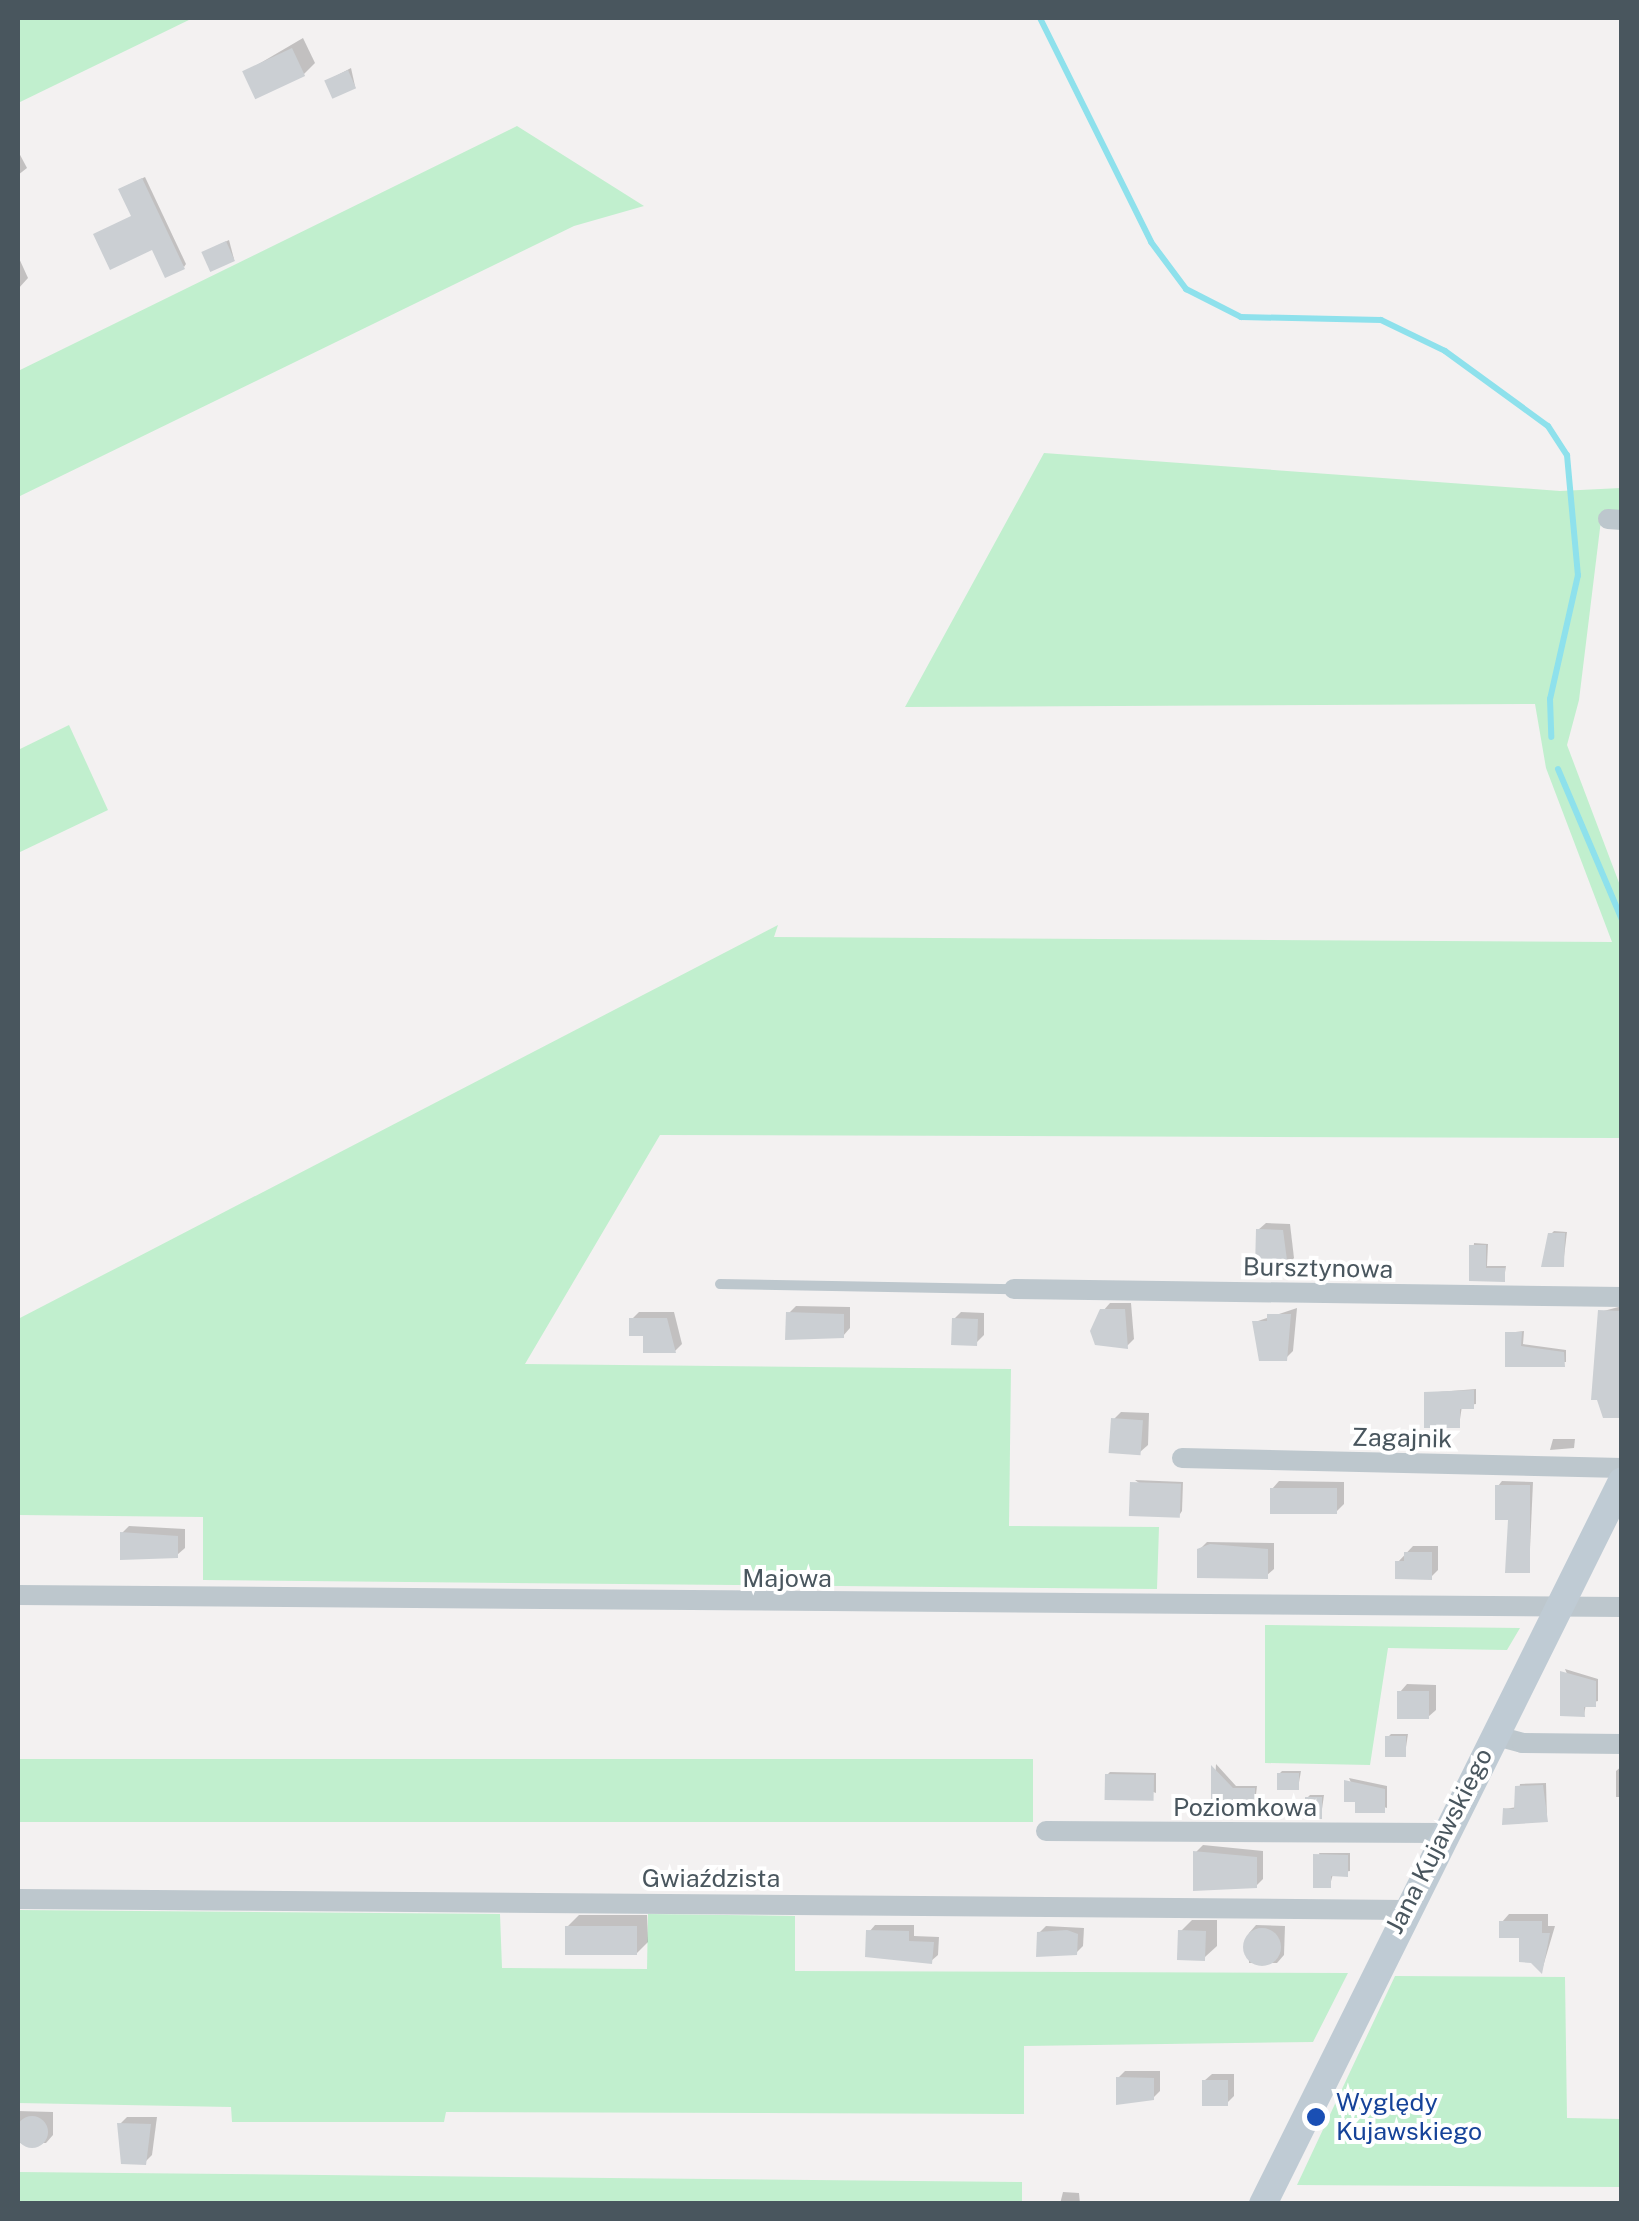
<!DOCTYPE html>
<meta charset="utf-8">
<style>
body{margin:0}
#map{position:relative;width:1639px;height:2221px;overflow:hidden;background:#f3f1f1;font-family:"Public Sans",sans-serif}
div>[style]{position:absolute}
.green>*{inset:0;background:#c1efce;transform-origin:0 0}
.shadow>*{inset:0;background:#0003}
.stream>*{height:6px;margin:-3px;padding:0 3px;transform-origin:3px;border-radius:3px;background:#8ee1ec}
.building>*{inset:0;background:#cbcfd3;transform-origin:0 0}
.round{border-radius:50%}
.service>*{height:10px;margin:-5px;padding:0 5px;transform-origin:5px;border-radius:5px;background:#bdc7cd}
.minor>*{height:20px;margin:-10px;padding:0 10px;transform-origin:10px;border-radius:10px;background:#bdc7cd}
.secondary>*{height:28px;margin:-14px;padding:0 14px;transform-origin:14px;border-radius:14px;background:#bfcbd4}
.dots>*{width:28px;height:28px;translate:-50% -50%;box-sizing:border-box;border:5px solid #fff;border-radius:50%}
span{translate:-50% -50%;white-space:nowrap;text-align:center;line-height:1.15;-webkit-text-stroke:8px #fff;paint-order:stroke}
.street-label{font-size:25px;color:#49565e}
.transit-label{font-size:25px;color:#164399}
.left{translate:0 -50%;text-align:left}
.frame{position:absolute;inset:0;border:20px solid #49565e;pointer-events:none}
</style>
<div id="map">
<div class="green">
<i style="clip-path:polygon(18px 18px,193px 18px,18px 103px)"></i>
<i style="clip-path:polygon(517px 126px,644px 206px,574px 226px,18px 497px,18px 371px)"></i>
<i style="clip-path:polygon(1044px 453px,1560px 491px,1621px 488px,1621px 513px,1602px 512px,1579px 700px,1567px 745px,1621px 888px,1621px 1138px,660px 1135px,525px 1364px,1011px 1369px,1009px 1526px,1159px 1527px,1157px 1589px,203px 1580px,203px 1517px,18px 1515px,18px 1319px,778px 925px,774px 937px,1612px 942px,1546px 768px,1535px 704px,905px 707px)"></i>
<i style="clip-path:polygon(69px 725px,108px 810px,18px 853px,18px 750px)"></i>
<i style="clip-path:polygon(1265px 1625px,1520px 1628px,1507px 1650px,1388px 1648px,1370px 1765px,1265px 1763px)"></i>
<i style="left:18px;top:1759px;width:1015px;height:63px"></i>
<i style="clip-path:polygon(18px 1910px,500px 1914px,502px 1968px,647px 1969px,648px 1914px,795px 1916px,795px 1971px,1348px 1973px,1313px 2042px,1024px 2046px,1024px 2114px,446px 2112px,444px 2122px,232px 2122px,231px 2107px,18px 2103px)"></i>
<i style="clip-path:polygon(1395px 1976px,1565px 1977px,1567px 2118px,1621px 2119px,1621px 2187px,1297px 2185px)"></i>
<i style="clip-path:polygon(18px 2172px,1022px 2182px,1022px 2203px,18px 2204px)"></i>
</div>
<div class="shadow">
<i style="clip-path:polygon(303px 38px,315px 63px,304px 74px,245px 72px)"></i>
<i style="clip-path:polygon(351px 68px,355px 86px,330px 79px)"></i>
<i style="clip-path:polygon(18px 151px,27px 168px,18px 175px)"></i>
<i style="clip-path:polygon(145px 177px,186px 264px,184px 267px,133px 216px,124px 187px)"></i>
<i style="clip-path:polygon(229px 240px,234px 259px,208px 250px)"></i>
<i style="clip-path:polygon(18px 256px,28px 278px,18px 289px)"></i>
<i style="clip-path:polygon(1266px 1223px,1290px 1224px,1294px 1258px,1287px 1266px,1258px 1230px)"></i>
<i style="clip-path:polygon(1554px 1231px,1567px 1232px,1563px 1265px,1551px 1234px)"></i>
<i style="clip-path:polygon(1474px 1243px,1488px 1244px,1487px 1266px,1506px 1266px,1504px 1279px,1471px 1279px)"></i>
<i style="clip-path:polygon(1110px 1303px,1131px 1303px,1134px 1339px,1127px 1346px,1103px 1311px)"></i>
<i style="clip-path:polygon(796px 1306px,850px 1307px,850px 1328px,843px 1336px,789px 1313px)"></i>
<i style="clip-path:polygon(1622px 1306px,1622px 1412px,1618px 1415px,1600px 1312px)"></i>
<i style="clip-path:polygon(1297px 1308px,1293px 1351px,1286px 1358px,1255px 1322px)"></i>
<i style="clip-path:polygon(639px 1312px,674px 1312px,682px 1344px,675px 1351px,645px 1334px,632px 1319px)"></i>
<i style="clip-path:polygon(961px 1312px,984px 1313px,984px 1335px,976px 1343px,954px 1319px)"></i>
<i style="clip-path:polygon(1524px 1331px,1523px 1344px,1566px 1350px,1566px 1362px,1507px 1364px,1507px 1333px)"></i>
<i style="clip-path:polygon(1476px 1389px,1476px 1404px,1462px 1406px,1459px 1426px,1426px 1393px)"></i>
<i style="clip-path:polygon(1121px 1412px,1149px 1413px,1148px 1445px,1140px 1452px,1114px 1419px)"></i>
<i style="clip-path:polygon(1553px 1439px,1575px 1439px,1574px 1448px,1550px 1450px)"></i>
<i style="clip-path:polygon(1135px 1480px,1183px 1482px,1182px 1511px,1180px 1514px)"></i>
<i style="clip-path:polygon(1279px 1481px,1344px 1482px,1344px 1504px,1336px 1512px,1272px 1489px)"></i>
<i style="clip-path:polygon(1502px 1481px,1533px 1482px,1529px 1571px,1498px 1486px)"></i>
<i style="clip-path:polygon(129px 1526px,185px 1529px,185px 1548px,177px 1555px,122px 1533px)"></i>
<i style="clip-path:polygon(1207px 1542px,1274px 1543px,1274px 1569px,1266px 1576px,1199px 1550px)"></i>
<i style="clip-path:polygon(1413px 1546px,1438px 1546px,1438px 1570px,1431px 1577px,1398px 1562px)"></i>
<i style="clip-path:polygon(1565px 1669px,1598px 1679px,1598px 1701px,1586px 1704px,1584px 1715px)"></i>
<i style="clip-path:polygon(1407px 1684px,1436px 1685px,1436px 1710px,1428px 1717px,1400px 1692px)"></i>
<i style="clip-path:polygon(1391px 1734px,1408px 1734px,1405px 1754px,1388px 1737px)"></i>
<i style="clip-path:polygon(1216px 1764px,1236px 1786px,1257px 1786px,1254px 1812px,1214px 1800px)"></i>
<i style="clip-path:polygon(1622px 1766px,1622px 1797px,1616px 1797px,1616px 1771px)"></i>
<i style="clip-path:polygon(1301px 1771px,1298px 1788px,1279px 1774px,1282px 1771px)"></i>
<i style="clip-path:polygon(1110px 1772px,1156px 1773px,1156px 1793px,1107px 1775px)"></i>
<i style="clip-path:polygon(1349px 1778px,1387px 1786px,1387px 1808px,1358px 1799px)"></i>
<i style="clip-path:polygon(1546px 1783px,1547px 1819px,1505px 1809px,1517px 1807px,1520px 1784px)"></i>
<i style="clip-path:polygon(1310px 1795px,1324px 1795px,1321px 1816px,1307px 1798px)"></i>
<i style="clip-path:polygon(1203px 1845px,1263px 1851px,1263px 1879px,1256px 1886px,1196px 1852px)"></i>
<i style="clip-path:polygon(1319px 1853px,1350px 1853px,1350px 1871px,1333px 1874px,1330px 1885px)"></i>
<i style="clip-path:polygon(1509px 1914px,1548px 1914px,1548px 1926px,1555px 1926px,1542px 1970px,1522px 1936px,1502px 1922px)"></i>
<i style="clip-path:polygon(579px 1915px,647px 1915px,648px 1942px,636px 1954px,567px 1927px)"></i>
<i style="clip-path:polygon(1192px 1920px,1217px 1920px,1217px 1946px,1205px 1957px,1181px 1931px)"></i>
<i style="clip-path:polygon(875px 1925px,914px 1925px,914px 1936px,939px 1937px,938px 1955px,931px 1961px,869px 1932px)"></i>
<i style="clip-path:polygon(1256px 1925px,1285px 1926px,1284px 1955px,1277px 1963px,1249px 1963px,1249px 1933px)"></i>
<i style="clip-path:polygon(1046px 1926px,1084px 1928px,1083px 1946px,1076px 1953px,1039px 1933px)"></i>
<i style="clip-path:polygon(1125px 2071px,1160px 2071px,1160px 2091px,1153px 2098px,1118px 2078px)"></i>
<i style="clip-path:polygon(1212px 2074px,1234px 2074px,1234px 2096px,1226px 2104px,1204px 2081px)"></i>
<i style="clip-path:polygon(18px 2111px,53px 2112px,53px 2135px,46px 2143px,18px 2143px)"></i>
<i style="clip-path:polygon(127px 2117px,157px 2117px,152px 2155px,145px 2162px,120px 2124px)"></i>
<i style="clip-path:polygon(1063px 2192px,1079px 2193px,1080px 2204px,1060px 2204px)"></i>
</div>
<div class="stream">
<i style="left:1040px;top:18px;width:250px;rotate:63.6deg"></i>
<i style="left:1151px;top:242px;width:59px;rotate:53.3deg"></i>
<i style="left:1186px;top:289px;width:62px;rotate:27deg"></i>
<i style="left:1241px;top:317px;width:140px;rotate:1.2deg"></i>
<i style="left:1381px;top:320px;width:71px;rotate:25.8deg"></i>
<i style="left:1445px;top:351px;width:127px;rotate:36.1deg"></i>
<i style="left:1548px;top:426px;width:35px;rotate:57deg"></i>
<i style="left:1567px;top:455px;width:121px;rotate:84.8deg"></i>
<i style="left:1578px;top:575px;width:127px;rotate:102.7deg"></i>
<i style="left:1550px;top:699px;width:38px;rotate:88deg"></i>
<i style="left:1558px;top:769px;width:164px;rotate:67deg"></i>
</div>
<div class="building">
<i style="left:292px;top:48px;width:31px;height:55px;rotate:65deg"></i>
<i style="left:348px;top:70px;width:20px;height:26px;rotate:66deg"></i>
<i style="clip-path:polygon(142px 178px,185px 269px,165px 278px,152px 250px,110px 270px,93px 234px,131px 216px,118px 189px)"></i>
<i style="left:226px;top:241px;width:22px;height:27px;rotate:66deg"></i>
<i style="clip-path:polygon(1256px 1229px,1283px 1230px,1288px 1268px,1255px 1268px)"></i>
<i style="clip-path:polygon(1548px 1233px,1565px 1233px,1564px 1267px,1541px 1267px)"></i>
<i style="clip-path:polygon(1469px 1245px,1486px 1245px,1486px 1268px,1505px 1268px,1505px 1282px,1469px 1281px)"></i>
<i style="clip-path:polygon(1100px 1309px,1125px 1309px,1128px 1349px,1095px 1345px,1090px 1331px)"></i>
<i style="clip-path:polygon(1598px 1310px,1622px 1311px,1619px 1418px,1603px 1418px,1597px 1400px,1591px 1400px)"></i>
<i style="clip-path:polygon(786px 1312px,844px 1314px,844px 1338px,785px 1340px)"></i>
<i style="clip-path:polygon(1267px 1314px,1291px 1314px,1287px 1361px,1259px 1361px,1252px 1321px,1267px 1321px)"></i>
<i style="clip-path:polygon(629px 1318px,667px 1318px,676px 1353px,643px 1353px,643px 1336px,629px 1336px)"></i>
<i style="left:952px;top:1318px;width:26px;height:27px;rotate:2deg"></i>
<i style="clip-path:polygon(1505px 1332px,1522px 1332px,1521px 1346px,1564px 1352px,1565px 1367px,1505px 1367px)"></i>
<i style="clip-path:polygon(1474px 1390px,1474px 1409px,1460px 1409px,1460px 1428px,1424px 1428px,1424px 1392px)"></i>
<i style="left:1111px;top:1418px;width:32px;height:35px;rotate:4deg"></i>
<i style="left:1130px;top:1482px;width:51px;height:34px;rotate:2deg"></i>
<i style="clip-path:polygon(1495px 1485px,1530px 1485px,1530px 1573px,1505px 1573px,1508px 1520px,1495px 1520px)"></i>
<i style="left:1270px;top:1488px;width:67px;height:26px"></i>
<i style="clip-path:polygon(120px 1532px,178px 1536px,178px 1558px,120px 1560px)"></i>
<i style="clip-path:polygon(1210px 1544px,1268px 1549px,1268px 1579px,1197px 1578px,1197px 1549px)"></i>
<i style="clip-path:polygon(1404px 1552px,1432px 1552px,1432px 1580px,1395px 1579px,1395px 1561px,1404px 1561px)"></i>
<i style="clip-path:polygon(1560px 1671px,1596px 1681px,1596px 1707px,1584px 1707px,1585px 1717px,1560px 1716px)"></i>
<i style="left:1397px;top:1691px;width:32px;height:28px"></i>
<i style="left:1385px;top:1736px;width:21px;height:21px"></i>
<i style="clip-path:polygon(1211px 1765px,1233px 1788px,1255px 1788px,1255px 1815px,1222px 1814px,1222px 1803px,1211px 1803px)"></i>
<i style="left:1277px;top:1773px;width:22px;height:17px"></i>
<i style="left:1105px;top:1774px;width:49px;height:26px;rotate:1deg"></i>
<i style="clip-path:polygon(1344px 1780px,1385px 1789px,1385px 1813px,1355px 1813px,1355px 1802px,1344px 1802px)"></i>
<i style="clip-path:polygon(1543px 1785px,1548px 1822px,1502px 1825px,1503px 1808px,1514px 1809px,1515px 1786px)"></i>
<i style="left:1305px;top:1797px;width:17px;height:22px"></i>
<i style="clip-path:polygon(1193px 1851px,1257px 1857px,1257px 1888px,1193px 1891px)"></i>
<i style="clip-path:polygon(1313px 1854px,1348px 1855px,1348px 1877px,1331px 1876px,1331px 1888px,1313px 1888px)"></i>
<i style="clip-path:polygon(1499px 1921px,1542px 1921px,1542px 1933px,1550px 1933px,1542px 1974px,1531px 1963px,1519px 1962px,1519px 1938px,1499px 1938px)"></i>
<i style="left:565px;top:1926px;width:72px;height:29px"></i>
<i class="round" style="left:1243px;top:1928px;width:38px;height:38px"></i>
<i style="clip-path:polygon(866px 1930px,909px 1931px,909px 1941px,934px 1942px,932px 1964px,865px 1957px)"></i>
<i style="clip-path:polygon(1067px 1930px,1078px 1934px,1077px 1955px,1036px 1957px,1037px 1932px)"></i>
<i style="left:1178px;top:1930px;width:28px;height:30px;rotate:2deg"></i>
<i style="clip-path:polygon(1116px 2077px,1154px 2078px,1154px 2100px,1116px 2105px)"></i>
<i style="left:1202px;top:2080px;width:26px;height:26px"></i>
<i class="round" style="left:16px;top:2116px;width:32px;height:32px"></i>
<i style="clip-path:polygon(117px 2123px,151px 2124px,146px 2165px,121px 2164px)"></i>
</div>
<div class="service">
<i style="left:720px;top:1284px;width:294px;rotate:1deg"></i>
</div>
<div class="minor">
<i style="left:1608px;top:519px;width:14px;rotate:4deg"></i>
<i style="left:1014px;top:1289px;width:608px;rotate:0.75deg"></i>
<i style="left:1182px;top:1458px;width:440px;rotate:1.3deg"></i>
<i style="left:18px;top:1595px;width:1604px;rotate:0.43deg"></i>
<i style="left:1493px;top:1735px;width:30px;rotate:15deg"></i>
<i style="left:1522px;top:1743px;width:100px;rotate:0.6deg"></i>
<i style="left:1046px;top:1831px;width:397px;rotate:0.3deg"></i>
<i style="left:18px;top:1899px;width:1387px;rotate:0.45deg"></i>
</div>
<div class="secondary">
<i style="left:1263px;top:2204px;width:807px;rotate:-63.59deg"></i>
</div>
<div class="dots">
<i style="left:1316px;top:2117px;background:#1a4fb4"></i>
</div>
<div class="street-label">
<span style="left:1318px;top:1268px;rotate:1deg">Bursztynowa</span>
<span style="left:1402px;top:1438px;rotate:1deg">Zagajnik</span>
<span style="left:787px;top:1578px">Majowa</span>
<span style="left:1245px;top:1807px">Poziomkowa</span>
<span style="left:1439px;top:1841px;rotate:-63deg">Jana Kujawskiego</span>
<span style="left:711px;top:1878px">Gwiaździsta</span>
</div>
<div class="transit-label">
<span class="left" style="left:1336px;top:2117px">Wyględy<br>Kujawskiego</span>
</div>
<div class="frame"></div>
</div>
